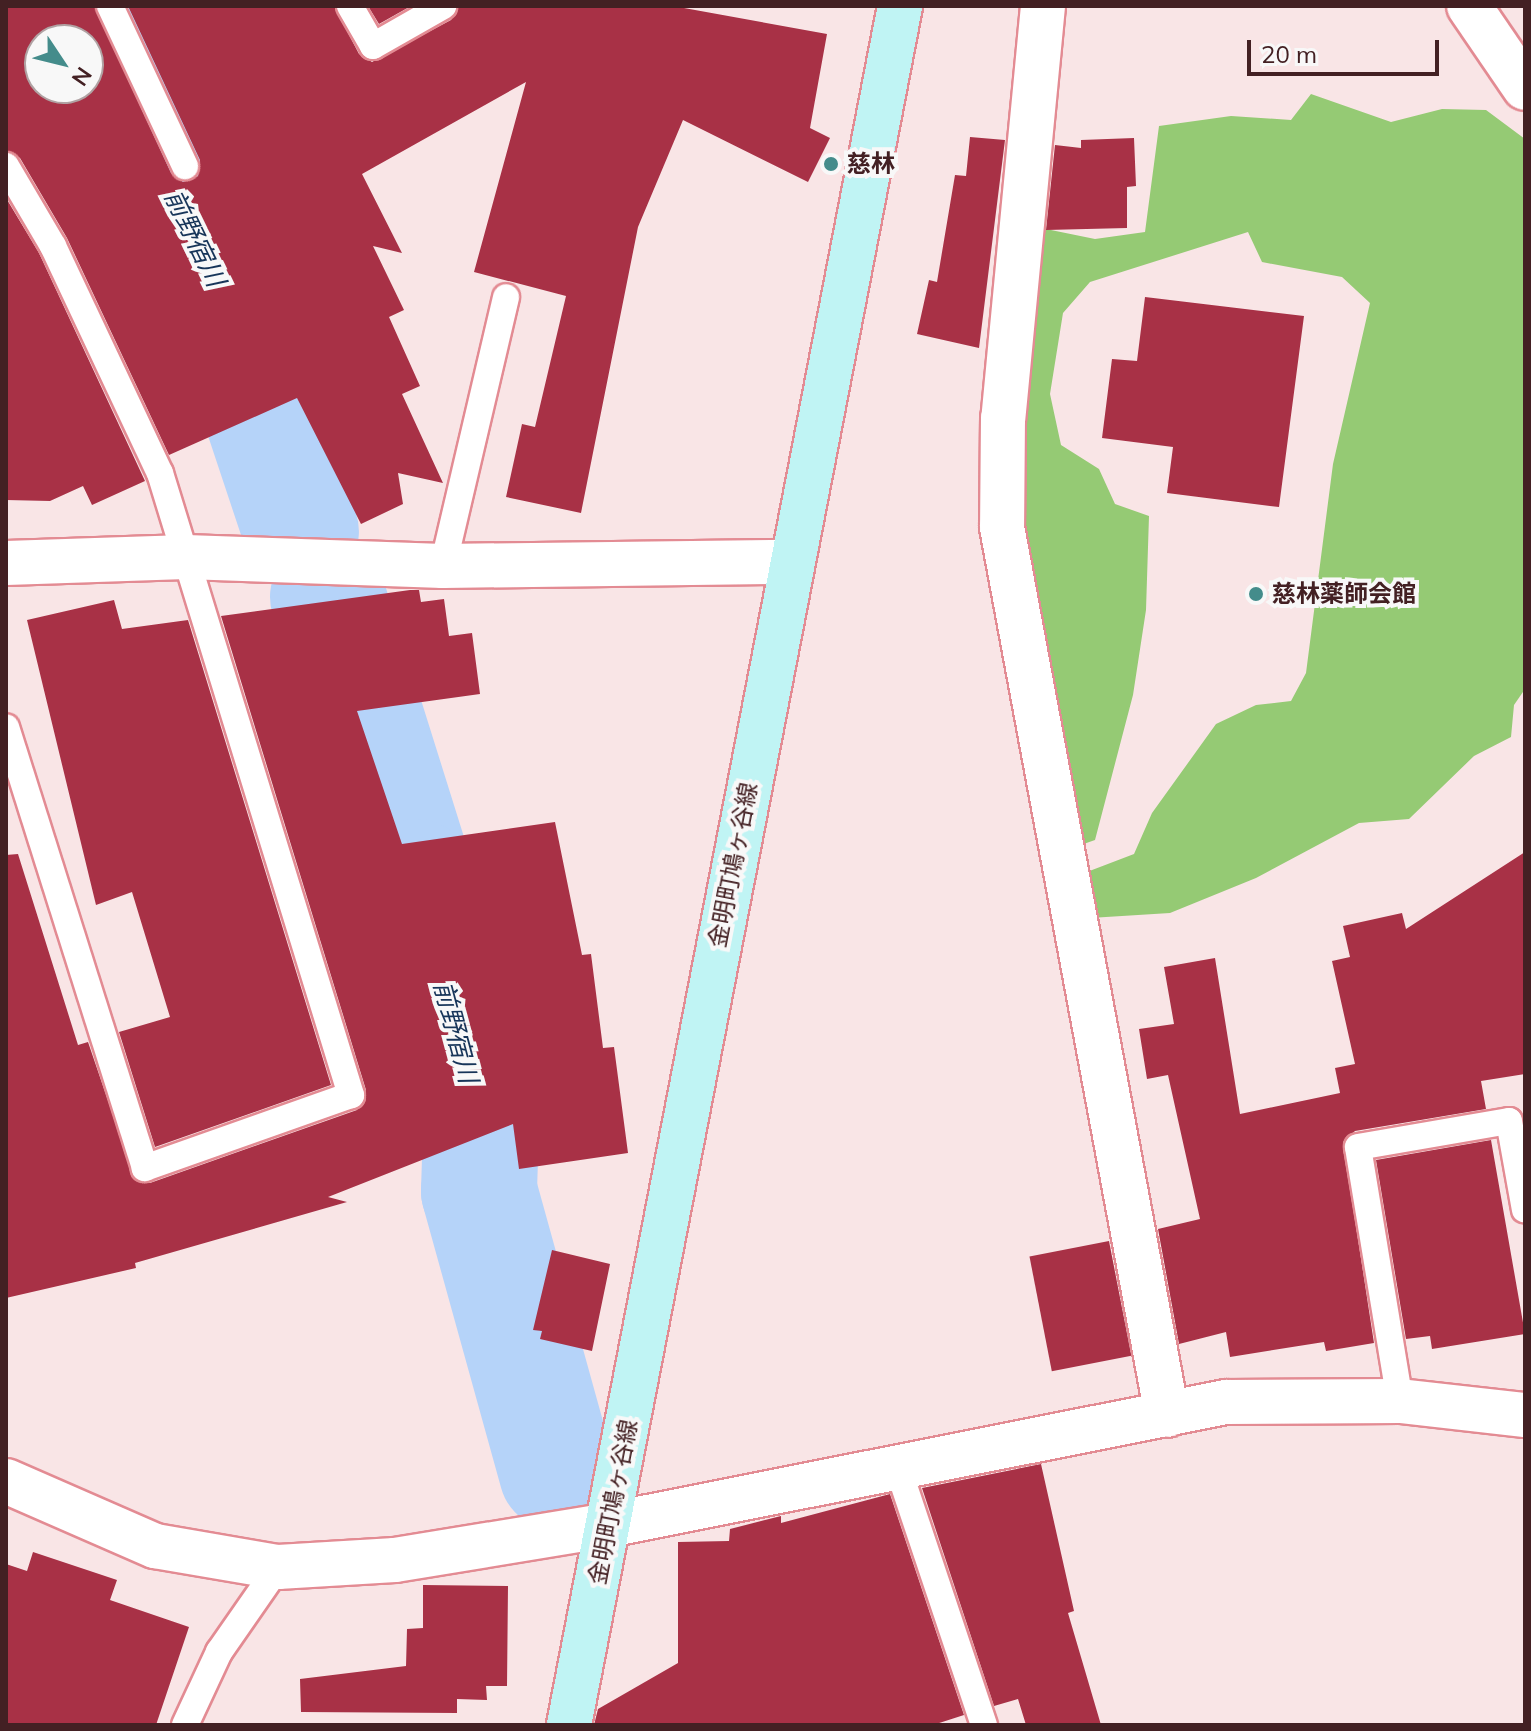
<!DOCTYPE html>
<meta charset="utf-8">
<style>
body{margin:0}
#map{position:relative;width:1531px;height:1731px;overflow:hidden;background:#f9e5e6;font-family:Mulish,"Noto Sans JP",sans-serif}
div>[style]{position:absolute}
.green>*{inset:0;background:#95ca74}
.river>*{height:116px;margin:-58px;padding:0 58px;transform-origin:58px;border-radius:58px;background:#b5d3f9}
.building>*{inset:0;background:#a83146;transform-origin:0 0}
.roads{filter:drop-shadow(2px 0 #e38b93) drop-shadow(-2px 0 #e38b93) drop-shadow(0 2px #e38b93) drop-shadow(0 -2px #e38b93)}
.service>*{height:26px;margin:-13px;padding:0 13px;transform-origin:13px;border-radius:13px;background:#fff}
.minor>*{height:44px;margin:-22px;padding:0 22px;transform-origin:22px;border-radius:22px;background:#fff}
.secondary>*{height:44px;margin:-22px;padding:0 22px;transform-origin:22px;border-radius:22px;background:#c0f4f4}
.dots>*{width:22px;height:22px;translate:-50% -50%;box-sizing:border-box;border:4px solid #f8f8f8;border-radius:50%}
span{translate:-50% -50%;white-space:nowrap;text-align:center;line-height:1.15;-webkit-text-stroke:8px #f8f8f8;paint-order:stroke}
.poi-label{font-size:24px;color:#432023;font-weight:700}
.left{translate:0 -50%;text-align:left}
.street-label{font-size:24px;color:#432023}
.water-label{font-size:26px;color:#173559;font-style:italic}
.frame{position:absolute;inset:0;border:8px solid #432023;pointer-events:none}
.north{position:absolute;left:24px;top:24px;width:80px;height:80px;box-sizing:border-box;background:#f8f8f8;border:2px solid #b0a2a3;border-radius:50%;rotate:125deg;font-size:22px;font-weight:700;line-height:32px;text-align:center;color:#432023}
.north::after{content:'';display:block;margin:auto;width:28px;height:36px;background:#448c8b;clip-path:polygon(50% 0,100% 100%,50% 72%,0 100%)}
.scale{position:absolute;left:1247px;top:40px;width:192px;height:36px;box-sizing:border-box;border:4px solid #432023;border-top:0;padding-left:10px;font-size:24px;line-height:28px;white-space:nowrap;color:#432023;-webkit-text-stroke:6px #f8f8f8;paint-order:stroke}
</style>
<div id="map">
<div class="green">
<i style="clip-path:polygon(1311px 94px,1391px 122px,1442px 109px,1486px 110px,1525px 139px,1525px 689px,1514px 705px,1511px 737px,1474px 756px,1409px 819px,1359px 823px,1256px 878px,1170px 913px,1090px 918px,1079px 875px,1134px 854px,1152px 813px,1216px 724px,1256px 705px,1291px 701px,1306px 673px,1333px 464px,1370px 303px,1342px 277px,1262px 262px,1248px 232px,1090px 282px,1063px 313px,1050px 394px,1061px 445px,1099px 469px,1115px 504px,1149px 516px,1146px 610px,1133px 695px,1095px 840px,1075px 847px,1017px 506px,1038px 250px,1046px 229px,1095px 239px,1145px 232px,1159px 126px,1231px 116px,1291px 120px)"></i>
</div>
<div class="river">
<i style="left:71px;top:6px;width:288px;rotate:61.1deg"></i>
<i style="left:210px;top:258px;width:288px;rotate:71.6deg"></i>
<i style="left:328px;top:597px;width:294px;rotate:72.6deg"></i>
<i style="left:416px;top:877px;width:258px;rotate:75.4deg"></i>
<i style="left:481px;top:1127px;width:64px;rotate:91.8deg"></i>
<i style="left:479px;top:1191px;width:292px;rotate:74.5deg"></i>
</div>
<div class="building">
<i style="clip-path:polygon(evenodd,6px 6px,94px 6px,171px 173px,183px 182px,198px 176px,200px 160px,128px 6px,334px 6px,359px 54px,372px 62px,451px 20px,459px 6px,673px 6px,827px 34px,810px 128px,830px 138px,808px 182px,683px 120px,638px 227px,581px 513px,506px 497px,522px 424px,535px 427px,566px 296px,474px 272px,526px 82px,362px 174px,402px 253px,373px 246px,404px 310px,389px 317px,420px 386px,402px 394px,443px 483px,398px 473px,403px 504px,361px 524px,297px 398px,169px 455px,67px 238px,20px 158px,6px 150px,6px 6px,40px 40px,88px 40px,88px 88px,40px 88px,40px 40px)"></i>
<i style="clip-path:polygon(368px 6px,411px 6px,379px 24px)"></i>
<i style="clip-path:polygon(970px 137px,1005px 140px,979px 348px,917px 334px,929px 280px,937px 282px,955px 175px,966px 176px)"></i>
<i style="clip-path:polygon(1134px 138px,1136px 186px,1127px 187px,1127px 228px,1046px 230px,1055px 145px,1081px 148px,1081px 140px)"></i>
<i style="clip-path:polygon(6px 198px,39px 253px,145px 481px,92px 505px,83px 486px,50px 501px,6px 500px)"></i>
<i style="clip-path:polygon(1145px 297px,1304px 316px,1279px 507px,1167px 493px,1173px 447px,1102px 438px,1112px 359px,1137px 361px)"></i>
<i style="clip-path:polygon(410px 590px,419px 590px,421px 602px,444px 599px,449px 636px,472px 633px,480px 694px,357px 711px,402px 844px,555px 822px,582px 955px,591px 954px,603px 1048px,614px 1047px,628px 1153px,519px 1169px,513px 1124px,328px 1197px,347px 1202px,135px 1263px,136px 1268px,6px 1298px,6px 855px,18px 854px,78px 1045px,88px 1042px,135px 1180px,150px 1183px,357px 1110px,366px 1090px,221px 616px)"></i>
<i style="clip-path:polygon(114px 600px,122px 629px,188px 620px,331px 1085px,155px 1147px,119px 1032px,170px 1017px,132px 892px,96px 905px,27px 620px)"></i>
<i style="clip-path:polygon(1525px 852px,1525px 1074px,1481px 1081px,1486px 1109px,1355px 1131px,1343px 1142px,1374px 1343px,1326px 1351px,1324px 1342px,1230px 1357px,1226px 1332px,1179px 1344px,1158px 1229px,1200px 1219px,1168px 1075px,1147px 1079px,1139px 1029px,1174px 1024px,1164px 967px,1215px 958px,1240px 1114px,1340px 1093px,1335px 1068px,1355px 1064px,1332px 961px,1350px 957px,1343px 926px,1402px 913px,1406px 929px)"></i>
<i style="clip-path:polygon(1491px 1140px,1525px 1334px,1432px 1349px,1430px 1336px,1406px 1339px,1376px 1160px)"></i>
<i style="left:1109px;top:1241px;width:117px;height:81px;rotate:79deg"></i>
<i style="clip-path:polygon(552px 1250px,610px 1264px,592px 1351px,540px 1339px,542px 1331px,533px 1330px)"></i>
<i style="clip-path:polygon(1041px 1464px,1074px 1611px,1068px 1613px,1101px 1725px,1026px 1725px,1018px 1699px,994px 1706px,922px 1488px)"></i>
<i style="clip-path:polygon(890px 1494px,964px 1715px,933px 1725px,594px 1725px,598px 1709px,678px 1663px,678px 1542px,729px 1541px,730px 1529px,781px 1516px,781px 1523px)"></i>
<i style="clip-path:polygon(33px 1552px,117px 1580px,110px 1600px,189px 1627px,156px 1725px,6px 1725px,6px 1564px,27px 1571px)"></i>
<i style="clip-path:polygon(423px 1585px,508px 1586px,507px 1686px,486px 1686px,487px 1700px,457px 1699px,457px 1713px,301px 1712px,300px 1679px,406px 1666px,407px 1629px,423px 1628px)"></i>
</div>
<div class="roads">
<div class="service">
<i style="left:110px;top:6px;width:177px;rotate:64.9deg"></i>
<i style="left:350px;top:6px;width:46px;rotate:60.1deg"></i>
<i style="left:373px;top:46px;width:81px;rotate:-29.7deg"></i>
<i style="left:6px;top:166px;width:93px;rotate:59.6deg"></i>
<i style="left:53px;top:246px;width:251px;rotate:64.8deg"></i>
<i style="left:160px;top:473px;width:651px;rotate:72.93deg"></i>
<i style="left:351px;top:1095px;width:219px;rotate:160.5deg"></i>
<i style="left:145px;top:1168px;width:462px;rotate:-107.5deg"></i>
<i style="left:443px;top:566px;width:276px;rotate:-76.8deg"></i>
<i style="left:1400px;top:1401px;width:257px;rotate:-99.4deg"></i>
<i style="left:1358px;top:1147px;width:153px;rotate:-9.8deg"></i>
<i style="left:1509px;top:1121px;width:90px;rotate:79.8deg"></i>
<i style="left:898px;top:1468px;width:271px;rotate:71.5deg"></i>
<i style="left:185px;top:1725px;width:81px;rotate:-65deg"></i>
<i style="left:219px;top:1652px;width:103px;rotate:-55.2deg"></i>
</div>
<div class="minor">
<i style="left:1043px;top:6px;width:414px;rotate:95.5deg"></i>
<i style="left:1003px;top:418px;width:109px;rotate:90.5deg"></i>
<i style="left:1002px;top:527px;width:903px;rotate:79.47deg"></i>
<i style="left:1469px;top:6px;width:99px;rotate:55.7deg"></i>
<i style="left:6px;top:563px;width:180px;rotate:-1.9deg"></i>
<i style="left:186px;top:557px;width:257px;rotate:2deg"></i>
<i style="left:443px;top:566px;width:348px;rotate:-0.7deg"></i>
<i style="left:6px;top:1481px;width:163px;rotate:23.6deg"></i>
<i style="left:155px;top:1546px;width:125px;rotate:9.7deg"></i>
<i style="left:278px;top:1567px;width:117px;rotate:-3.4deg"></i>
<i style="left:395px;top:1560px;width:216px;rotate:-9.3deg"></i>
<i style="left:608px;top:1525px;width:630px;rotate:-11.26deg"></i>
<i style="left:1226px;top:1402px;width:174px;rotate:-0.3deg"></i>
<i style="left:1400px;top:1401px;width:126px;rotate:6.4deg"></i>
</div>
<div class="secondary">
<i style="left:569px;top:1725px;width:1751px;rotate:-79.1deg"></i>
</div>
</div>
<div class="dots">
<i style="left:831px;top:164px;background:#448c8b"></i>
<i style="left:1256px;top:594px;background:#448c8b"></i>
</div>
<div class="poi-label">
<span class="left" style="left:847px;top:164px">慈林</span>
<span class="left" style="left:1272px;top:594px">慈林薬師会館</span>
</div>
<div class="street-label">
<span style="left:733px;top:865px;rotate:-79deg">金明町鳩ヶ谷線</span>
<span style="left:613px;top:1502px;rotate:-79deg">金明町鳩ヶ谷線</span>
</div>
<div class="water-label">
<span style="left:195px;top:238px;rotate:64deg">前野宿川</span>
<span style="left:456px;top:1032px;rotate:75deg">前野宿川</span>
</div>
<div class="frame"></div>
<div class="north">N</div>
<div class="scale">20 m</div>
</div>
